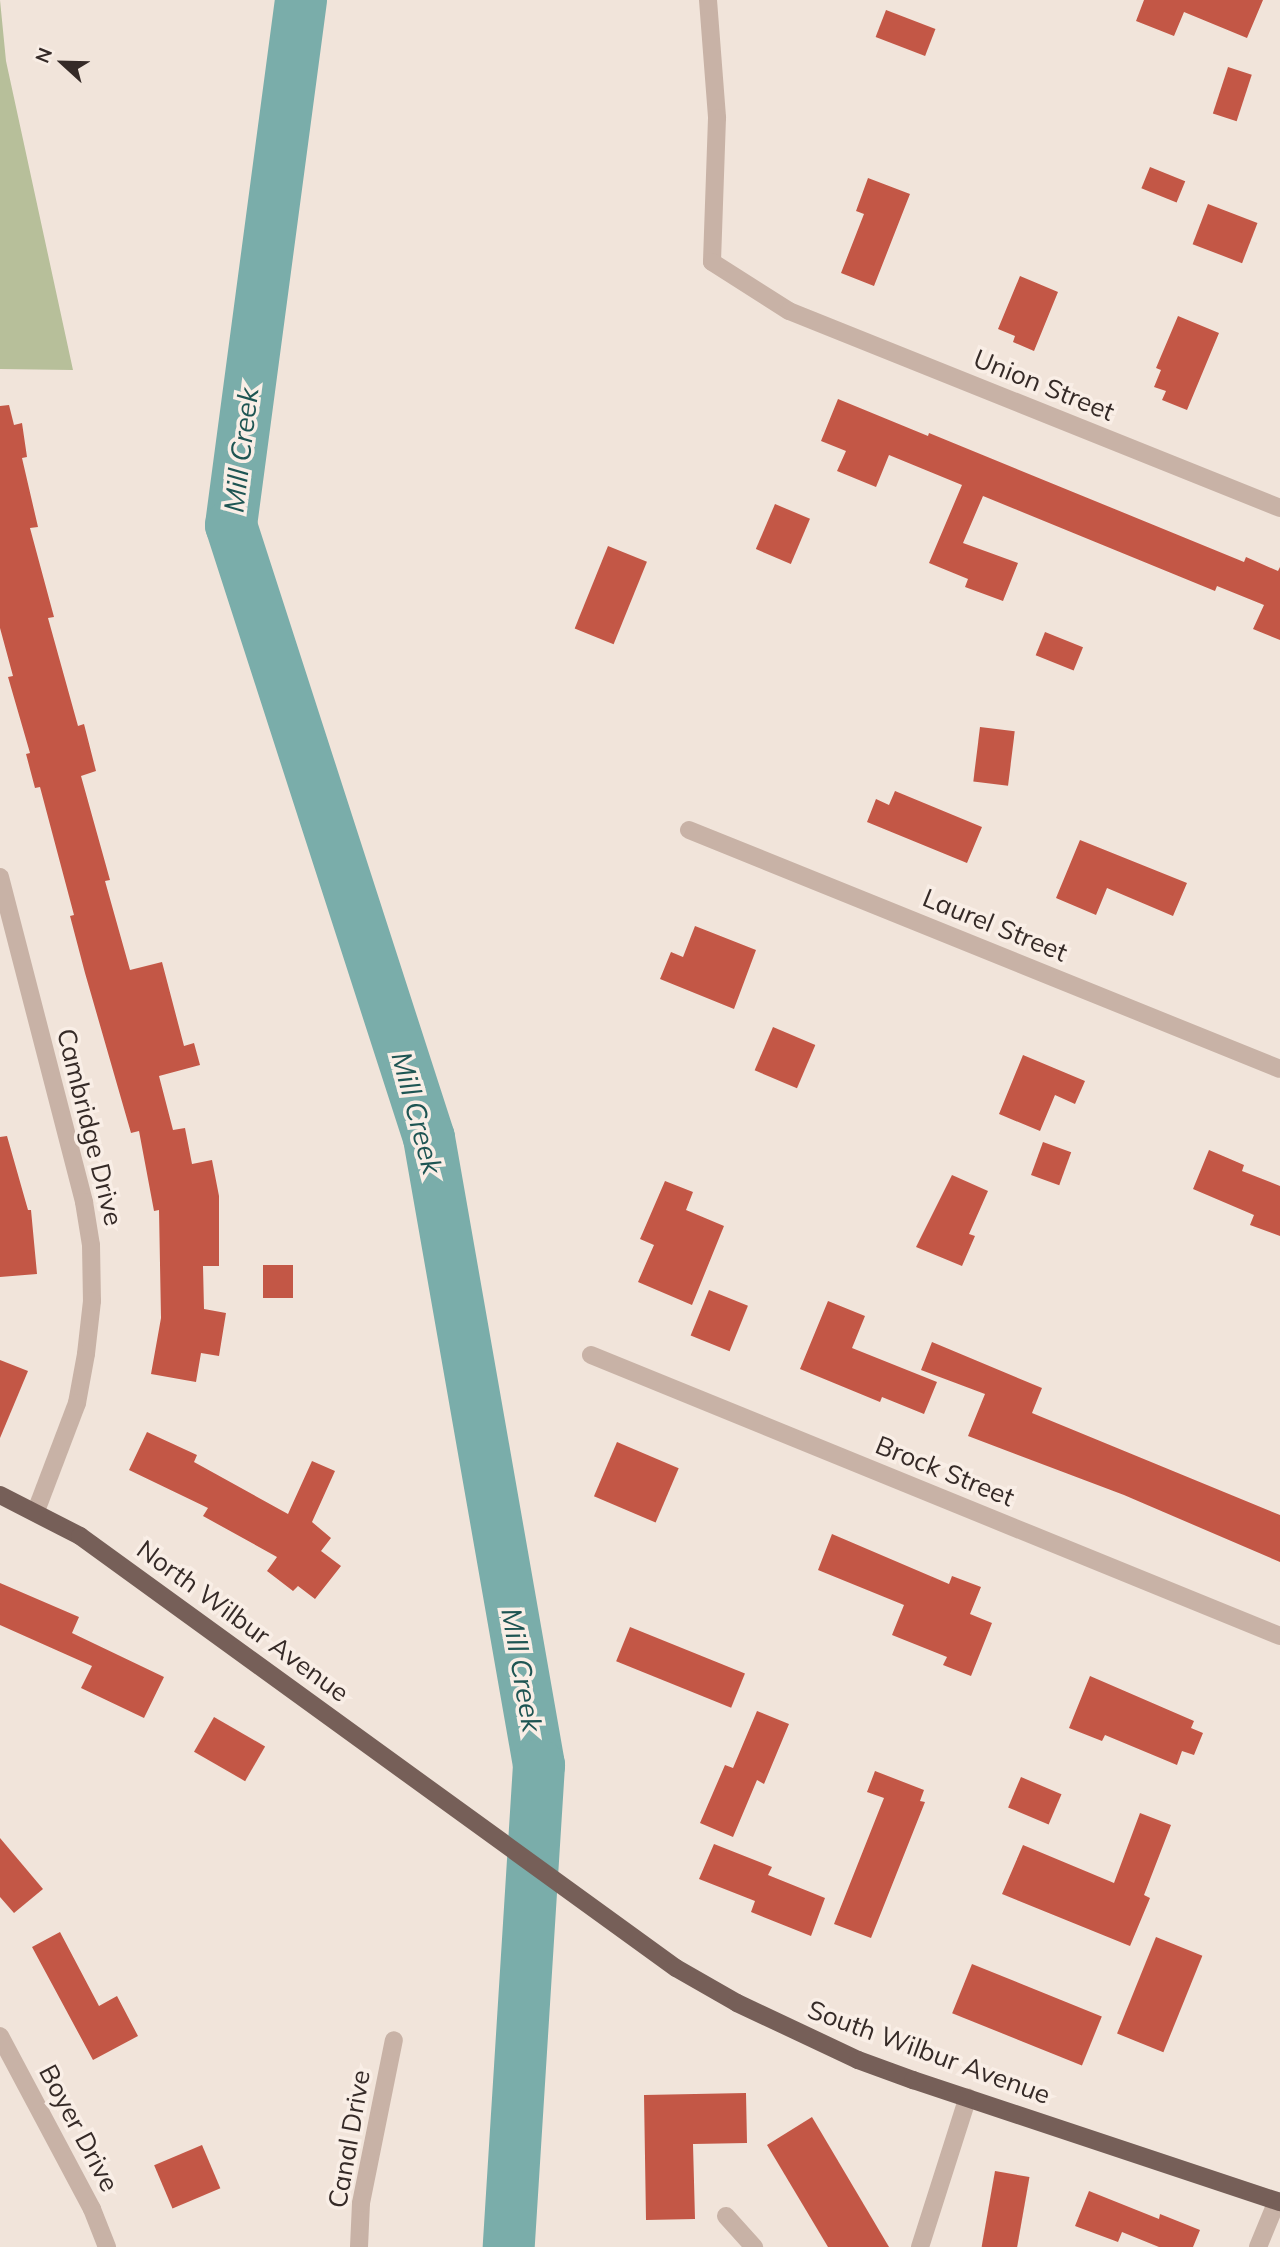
<!DOCTYPE html>
<style>
body{margin:0}
#map{position:relative;width:1280px;height:2247px;overflow:hidden;background:#f1e4da;font-family:Mulish,sans-serif}
div>[style]{position:absolute}
.green>*{inset:0;background:#b7bf9a}
.river>*{height:52px;margin:-26px;padding:0 26px;transform-origin:26px;border-radius:26px;background:#7aadaa}
.building>*{inset:0;background:#c35746;transform-origin:0 0}
.minor>*{height:18px;margin:-9px;padding:0 9px;transform-origin:9px;border-radius:9px;background:#c8b2a6}
.major>*{height:18px;margin:-9px;padding:0 9px;transform-origin:9px;border-radius:9px;background:#765f58}
span{translate:-50% -50%;white-space:nowrap;text-align:center;line-height:1.15;-webkit-text-stroke:7px #f9eee6;paint-order:stroke}
.street-label{font-size:26px;color:#352a27}
.water-label{font-size:28px;color:#1e5553;font-style:italic}
.north{position:absolute;left:28px;top:28px;width:70px;height:70px;-webkit-text-stroke:5px #f9eee6;paint-order:stroke;rotate:292deg;font-size:19px;font-weight:700;line-height:28px;text-align:center;color:#352a27}
.north::after{content:'';display:block;margin:auto;width:24px;height:32px;background:#352a27;clip-path:polygon(50% 0,100% 100%,50% 72%,0 100%)}
</style>
<div id="map">
<div class="green">
<i style="clip-path:polygon(0 0,6px 61px,73px 370px,0 369px)"></i>
</div>
<div class="river">
<i style="left:301px;top:0;width:530px;rotate:97.59deg"></i>
<i style="left:231px;top:525px;width:644px;rotate:72.1deg"></i>
<i style="left:429px;top:1138px;width:637px;rotate:80.05deg"></i>
<i style="left:539px;top:1765px;width:483px;rotate:93.6deg"></i>
</div>
<div class="building">
<i style="clip-path:polygon(1144px 0,1263px 0,1247px 38px,1184px 12px,1174px 36px,1136px 21px)"></i>
<i style="left:886px;top:10px;width:53px;height:29px;rotate:21deg"></i>
<i style="left:1228px;top:67px;width:25px;height:49px;rotate:18deg"></i>
<i style="left:1150px;top:167px;width:38px;height:23px;rotate:22deg"></i>
<i style="clip-path:polygon(868px 178px,910px 194px,874px 286px,841px 273px,864px 214px,856px 211px)"></i>
<i style="left:1208px;top:204px;width:53px;height:43px;rotate:21deg"></i>
<i style="clip-path:polygon(1020px 276px,1058px 292px,1034px 351px,1013px 342px,1015px 336px,998px 329px)"></i>
<i style="clip-path:polygon(1178px 316px,1219px 333px,1187px 410px,1162px 400px,1166px 391px,1154px 387px,1161px 370px,1156px 368px)"></i>
<i style="clip-path:polygon(838px 399px,928px 436px,929px 433px,1244px 562px,1246px 557px,1278px 571px,1280px 567px,1280px 640px,1253px 629px,1264px 605px,1217px 586px,1215px 591px,983px 496px,963px 543px,1018px 563px,1003px 601px,965px 587px,968px 579px,929px 563px,962px 485px,889px 455px,876px 487px,837px 471px,846px 451px,821px 441px)"></i>
<i style="clip-path:polygon(9px 405px,14px 425px,22px 423px,27px 457px,22px 458px,38px 527px,30px 528px,54px 617px,48px 618px,78px 726px,84px 724px,96px 771px,81px 776px,110px 880px,105px 881px,130px 970px,162px 962px,184px 1046px,194px 1043px,200px 1065px,159px 1076px,173px 1130px,185px 1128px,192px 1164px,212px 1160px,219px 1196px,219px 1266px,203px 1266px,204px 1309px,226px 1313px,219px 1356px,201px 1353px,196px 1382px,151px 1374px,161px 1318px,159px 1210px,154px 1211px,139px 1131px,131px 1133px,85px 973px,70px 916px,74px 915px,40px 787px,35px 788px,26px 754px,30px 753px,8px 677px,13px 676px,0 628px,0 406px)"></i>
<i style="left:775px;top:504px;width:38px;height:49px;rotate:23deg"></i>
<i style="left:608px;top:546px;width:42px;height:89px;rotate:22deg"></i>
<i style="left:1045px;top:632px;width:41px;height:25px;rotate:22deg"></i>
<i style="left:980px;top:727px;width:35px;height:55px;rotate:7deg"></i>
<i style="clip-path:polygon(895px 791px,982px 827px,967px 863px,867px 822px,876px 799px,889px 805px)"></i>
<i style="clip-path:polygon(1080px 840px,1187px 883px,1173px 916px,1107px 888px,1096px 915px,1056px 898px)"></i>
<i style="clip-path:polygon(695px 926px,756px 950px,734px 1009px,660px 979px,671px 952px,683px 957px)"></i>
<i style="left:773px;top:1027px;width:46px;height:47px;rotate:23deg"></i>
<i style="clip-path:polygon(1023px 1055px,1085px 1081px,1075px 1104px,1055px 1095px,1040px 1131px,999px 1114px)"></i>
<i style="clip-path:polygon(7px 1136px,28px 1210px,31px 1210px,37px 1274px,0 1277px,0 1137px)"></i>
<i style="left:1043px;top:1142px;width:30px;height:35px;rotate:20deg"></i>
<i style="clip-path:polygon(1209px 1150px,1244px 1165px,1242px 1171px,1280px 1186px,1280px 1236px,1250px 1225px,1254px 1215px,1193px 1189px)"></i>
<i style="clip-path:polygon(952px 1175px,988px 1191px,969px 1234px,975px 1236px,962px 1266px,916px 1247px)"></i>
<i style="clip-path:polygon(665px 1181px,693px 1192px,686px 1210px,724px 1226px,692px 1305px,638px 1282px,654px 1245px,640px 1239px)"></i>
<i style="left:263px;top:1265px;width:30px;height:33px"></i>
<i style="left:709px;top:1290px;width:42px;height:49px;rotate:22deg"></i>
<i style="clip-path:polygon(828px 1301px,865px 1316px,852px 1348px,937px 1382px,924px 1414px,882px 1397px,880px 1402px,800px 1369px)"></i>
<i style="clip-path:polygon(932px 1342px,1042px 1388px,1032px 1413px,1280px 1515px,1280px 1562px,1124px 1495px,968px 1436px,985px 1394px,921px 1370px)"></i>
<i style="clip-path:polygon(0 1360px,28px 1371px,0 1438px)"></i>
<i style="clip-path:polygon(147px 1432px,197px 1455px,194px 1462px,288px 1514px,312px 1461px,335px 1471px,312px 1522px,331px 1538px,321px 1551px,341px 1566px,315px 1599px,298px 1586px,293px 1591px,267px 1571px,277px 1557px,203px 1516px,208px 1508px,129px 1470px)"></i>
<i style="left:617px;top:1442px;width:67px;height:59px;rotate:23deg"></i>
<i style="clip-path:polygon(832px 1534px,949px 1584px,952px 1576px,981px 1587px,970px 1614px,992px 1623px,971px 1676px,943px 1665px,947px 1657px,892px 1635px,904px 1605px,818px 1570px)"></i>
<i style="clip-path:polygon(0 1583px,79px 1617px,72px 1633px,164px 1677px,144px 1718px,81px 1688px,92px 1666px,0 1625px)"></i>
<i style="left:630px;top:1627px;width:124px;height:37px;rotate:22deg"></i>
<i style="clip-path:polygon(1090px 1676px,1194px 1721px,1191px 1728px,1203px 1733px,1194px 1755px,1182px 1751px,1177px 1765px,1105px 1735px,1102px 1741px,1069px 1728px)"></i>
<i style="clip-path:polygon(757px 1711px,789px 1724px,764px 1784px,757px 1780px,733px 1837px,700px 1823px,725px 1765px,733px 1768px)"></i>
<i style="left:214px;top:1717px;width:59px;height:40px;rotate:30deg"></i>
<i style="clip-path:polygon(875px 1771px,924px 1790px,920px 1801px,925px 1802px,871px 1938px,834px 1924px,884px 1798px,867px 1792px)"></i>
<i style="left:1021px;top:1777px;width:44px;height:33px;rotate:23deg"></i>
<i style="clip-path:polygon(1140px 1813px,1171px 1825px,1144px 1895px,1150px 1898px,1130px 1946px,1002px 1894px,1023px 1845px,1114px 1883px)"></i>
<i style="clip-path:polygon(0 1838px,43px 1889px,14px 1913px,0 1897px)"></i>
<i style="clip-path:polygon(714px 1844px,772px 1867px,768px 1875px,825px 1898px,811px 1936px,751px 1912px,755px 1901px,699px 1879px)"></i>
<i style="clip-path:polygon(60px 1932px,99px 2006px,117px 1996px,138px 2036px,93px 2060px,32px 1947px)"></i>
<i style="left:1156px;top:1937px;width:50px;height:104px;rotate:22deg"></i>
<i style="left:972px;top:1964px;width:140px;height:53px;rotate:22deg"></i>
<i style="clip-path:polygon(746px 2093px,747px 2143px,693px 2144px,695px 2219px,646px 2220px,644px 2095px)"></i>
<i style="clip-path:polygon(812px 2117px,889px 2247px,828px 2247px,767px 2145px)"></i>
<i style="left:202px;top:2145px;width:47px;height:52px;rotate:67deg"></i>
<i style="left:995px;top:2171px;width:35px;height:77px;rotate:10deg"></i>
<i style="clip-path:polygon(1089px 2191px,1159px 2219px,1160px 2214px,1200px 2230px,1193px 2247px,1159px 2247px,1122px 2232px,1118px 2242px,1075px 2226px)"></i>
</div>
<div class="minor">
<i style="left:708px;top:0;width:118px;rotate:85.6deg"></i>
<i style="left:717px;top:118px;width:144px;rotate:92deg"></i>
<i style="left:712px;top:262px;width:91px;rotate:32.5deg"></i>
<i style="left:789px;top:311px;width:529px;rotate:21.86deg"></i>
<i style="left:689px;top:830px;width:637px;rotate:22.02deg"></i>
<i style="left:0;top:877px;width:336px;rotate:75.5deg"></i>
<i style="left:84px;top:1202px;width:44px;rotate:80.8deg"></i>
<i style="left:91px;top:1245px;width:56px;rotate:89deg"></i>
<i style="left:92px;top:1301px;width:53px;rotate:96.5deg"></i>
<i style="left:86px;top:1354px;width:50px;rotate:100.4deg"></i>
<i style="left:77px;top:1403px;width:116px;rotate:110.8deg"></i>
<i style="left:591px;top:1355px;width:744px;rotate:22.19deg"></i>
<i style="left:0;top:2036px;width:196px;rotate:62deg"></i>
<i style="left:92px;top:2209px;width:41px;rotate:68.5deg"></i>
<i style="left:726px;top:2216px;width:42px;rotate:47.9deg"></i>
<i style="left:359px;top:2247px;width:44px;rotate:-87.4deg"></i>
<i style="left:361px;top:2203px;width:166px;rotate:-78.6deg"></i>
<i style="left:920px;top:2247px;width:157px;rotate:-72.3deg"></i>
<i style="left:1258px;top:2247px;width:50px;rotate:-67.6deg"></i>
</div>
<div class="major">
<i style="left:0;top:1495px;width:90px;rotate:27.1deg"></i>
<i style="left:80px;top:1536px;width:736px;rotate:35.94deg"></i>
<i style="left:676px;top:1968px;width:70px;rotate:29.8deg"></i>
<i style="left:737px;top:2003px;width:134px;rotate:25.2deg"></i>
<i style="left:858px;top:2060px;width:59px;rotate:20deg"></i>
<i style="left:913px;top:2080px;width:387px;rotate:18.4deg"></i>
</div>
<div class="street-label">
<span style="left:1044px;top:385px;rotate:22deg">Union Street</span>
<span style="left:995px;top:925px;rotate:22deg">Laurel Street</span>
<span style="left:90px;top:1127px;rotate:76deg">Cambridge Drive</span>
<span style="left:945px;top:1471px;rotate:22deg">Brock Street</span>
<span style="left:243px;top:1621px;rotate:36deg">North Wilbur Avenue</span>
<span style="left:929px;top:2052px;rotate:20deg">South Wilbur Avenue</span>
<span style="left:79px;top:2128px;rotate:62deg">Boyer Drive</span>
<span style="left:349px;top:2139px;rotate:-80deg">Canal Drive</span>
</div>
<div class="water-label">
<span style="left:241px;top:450px;rotate:-83deg">Mill Creek</span>
<span style="left:417px;top:1113px;rotate:75deg">Mill Creek</span>
<span style="left:522px;top:1670px;rotate:80deg">Mill Creek</span>
</div>
<div class="north">N</div>
</div>
